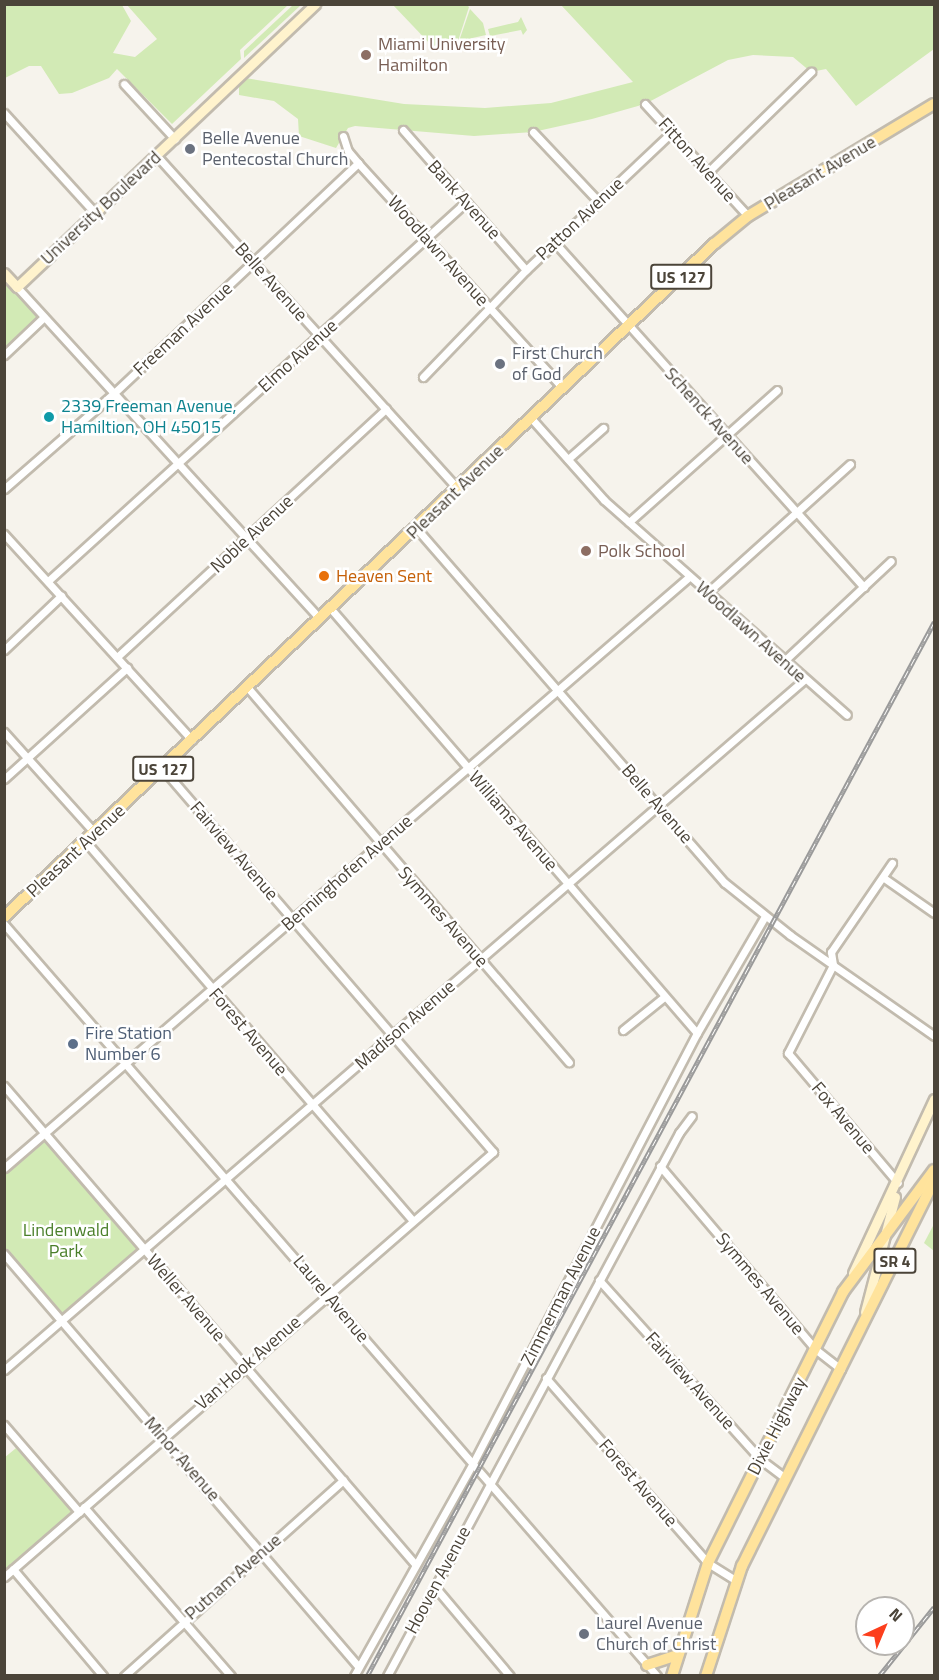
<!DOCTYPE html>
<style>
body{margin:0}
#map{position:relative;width:939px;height:1680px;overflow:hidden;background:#f6f3ec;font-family:"Titillium Web",sans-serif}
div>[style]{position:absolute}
.green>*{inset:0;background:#d2eab5}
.roads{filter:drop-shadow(2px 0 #c2bbae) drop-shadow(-2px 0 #c2bbae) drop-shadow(0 2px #c2bbae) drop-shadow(0 -2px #c2bbae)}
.street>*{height:7px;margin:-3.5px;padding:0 3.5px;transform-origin:3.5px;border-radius:3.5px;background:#fff}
.secondary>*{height:9px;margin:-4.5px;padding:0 4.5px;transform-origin:4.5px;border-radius:4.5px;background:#fff3cd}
.primary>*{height:10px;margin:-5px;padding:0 5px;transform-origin:5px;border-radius:5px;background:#ffe39c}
.rail>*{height:4.5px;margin-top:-2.25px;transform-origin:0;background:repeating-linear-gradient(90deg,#fff 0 7px,#9a9a9a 0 14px);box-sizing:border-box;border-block:2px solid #9a9a9a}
.dots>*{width:16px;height:16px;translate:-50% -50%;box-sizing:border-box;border:3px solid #fff;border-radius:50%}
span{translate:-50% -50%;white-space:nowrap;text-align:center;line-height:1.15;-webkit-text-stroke:5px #fff;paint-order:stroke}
.shield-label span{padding:2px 4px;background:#fff;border:2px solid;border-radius:4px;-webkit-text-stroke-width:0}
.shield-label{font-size:16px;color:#4b4439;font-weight:700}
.education-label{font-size:18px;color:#785e54}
.left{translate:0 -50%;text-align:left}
.worship-label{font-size:18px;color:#5b616d}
.street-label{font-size:18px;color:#4b4439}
.culture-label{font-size:18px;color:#0d838f}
.food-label{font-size:18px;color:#c56008}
.service-label{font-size:18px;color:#4e5e75}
.park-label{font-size:18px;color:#4a7f2a}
.frame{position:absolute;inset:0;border:6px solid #4b4439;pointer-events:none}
.north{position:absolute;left:855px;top:1596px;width:60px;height:60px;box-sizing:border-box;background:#fff;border:2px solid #b7b4b0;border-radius:50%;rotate:44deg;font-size:16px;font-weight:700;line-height:24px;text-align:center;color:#4b4439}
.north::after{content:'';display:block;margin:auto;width:21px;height:27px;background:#fc3f1d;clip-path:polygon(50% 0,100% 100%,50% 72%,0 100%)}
</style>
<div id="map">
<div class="green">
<i style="clip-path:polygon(5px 4px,122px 5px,131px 21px,113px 53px,135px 57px,157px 39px,127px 5px,288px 5px,240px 50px,241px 59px,172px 124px,117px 69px,109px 78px,72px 93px,59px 94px,41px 66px,29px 66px,5px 78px)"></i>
<i style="clip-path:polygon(466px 4px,469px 7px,458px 41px,432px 46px,393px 5px)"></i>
<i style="clip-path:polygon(293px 5px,301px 5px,244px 58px,244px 51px)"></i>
<i style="clip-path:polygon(561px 5px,934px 5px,934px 49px,856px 106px,826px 69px,811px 72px,793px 57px,753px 55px,728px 60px,645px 104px,592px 119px,533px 132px,474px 136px,355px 126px,348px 128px,336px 148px,299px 136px,298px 119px,274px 101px,239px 95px,239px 77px,404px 104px,485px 108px,551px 103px,633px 82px)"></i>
<i style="clip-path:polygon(470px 9px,483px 23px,486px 35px,459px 41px)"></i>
<i style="clip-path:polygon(521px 17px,527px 30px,523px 35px,521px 30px,490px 36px,488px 29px,518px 22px)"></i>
<i style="clip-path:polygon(4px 273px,44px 317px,4px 355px)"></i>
<i style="clip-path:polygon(46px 1132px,145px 1251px,62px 1321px,5px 1254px,4px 1168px)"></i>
<i style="clip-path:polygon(934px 1224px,934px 1251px,924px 1243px)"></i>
<i style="clip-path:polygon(21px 1444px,79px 1512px,4px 1577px,4px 1458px)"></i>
</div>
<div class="roads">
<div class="street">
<i style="left:124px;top:84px;width:75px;rotate:47.2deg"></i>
<i style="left:645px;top:104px;width:152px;rotate:47.4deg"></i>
<i style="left:4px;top:113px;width:137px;rotate:47.7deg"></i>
<i style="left:403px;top:130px;width:186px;rotate:48.7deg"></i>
<i style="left:533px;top:132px;width:96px;rotate:46.7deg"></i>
<i style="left:343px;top:136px;width:16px;rotate:72deg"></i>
<i style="left:348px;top:151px;width:16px;rotate:50deg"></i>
<i style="left:358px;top:163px;width:304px;rotate:47.7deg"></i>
<i style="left:157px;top:156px;width:447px;rotate:47.9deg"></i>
<i style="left:708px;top:172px;width:144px;rotate:-44.2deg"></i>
<i style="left:556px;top:244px;width:461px;rotate:48.1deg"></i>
<i style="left:17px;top:287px;width:448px;rotate:47.6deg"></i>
<i style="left:4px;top:355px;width:55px;rotate:-43.5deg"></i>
<i style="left:423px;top:377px;width:149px;rotate:-46.1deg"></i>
<i style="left:526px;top:270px;width:201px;rotate:-43.4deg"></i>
<i style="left:531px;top:418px;width:110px;rotate:48.3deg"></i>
<i style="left:604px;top:500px;width:324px;rotate:41.5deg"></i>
<i style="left:568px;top:459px;width:47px;rotate:-41.5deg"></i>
<i style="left:4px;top:489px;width:145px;rotate:-41.1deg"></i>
<i style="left:113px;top:394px;width:337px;rotate:-43.3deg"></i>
<i style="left:629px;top:522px;width:198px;rotate:-41.7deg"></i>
<i style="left:417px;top:529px;width:469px;rotate:49deg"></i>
<i style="left:725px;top:883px;width:83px;rotate:38.7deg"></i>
<i style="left:790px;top:935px;width:176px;rotate:35deg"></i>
<i style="left:4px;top:534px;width:279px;rotate:47.6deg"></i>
<i style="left:48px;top:581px;width:564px;rotate:-42.2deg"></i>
<i style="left:708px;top:592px;width:191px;rotate:-42deg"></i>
<i style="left:331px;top:609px;width:560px;rotate:49.2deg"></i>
<i style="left:4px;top:650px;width:79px;rotate:-43.5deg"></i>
<i style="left:117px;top:657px;width:366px;rotate:-42.7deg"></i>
<i style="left:784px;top:661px;width:146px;rotate:-43.1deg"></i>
<i style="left:248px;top:688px;width:493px;rotate:49.4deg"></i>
<i style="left:4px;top:732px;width:136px;rotate:48deg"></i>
<i style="left:4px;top:779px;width:166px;rotate:-42.1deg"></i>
<i style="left:86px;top:842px;width:499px;rotate:49.2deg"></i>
<i style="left:892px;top:863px;width:108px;rotate:124.4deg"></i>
<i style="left:831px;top:952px;width:13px;rotate:81deg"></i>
<i style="left:833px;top:965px;width:99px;rotate:117.1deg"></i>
<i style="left:788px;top:1053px;width:170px;rotate:49.8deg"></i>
<i style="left:884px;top:878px;width:61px;rotate:35deg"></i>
<i style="left:4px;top:924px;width:996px;rotate:49.03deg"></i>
<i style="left:623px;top:1030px;width:53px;rotate:-38.8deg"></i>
<i style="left:4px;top:1086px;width:630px;rotate:49.31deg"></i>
<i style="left:660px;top:1166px;width:240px;rotate:49.7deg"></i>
<i style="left:815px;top:1349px;width:33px;rotate:38deg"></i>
<i style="left:4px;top:1168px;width:905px;rotate:-40.79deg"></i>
<i style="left:4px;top:1254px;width:543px;rotate:49.33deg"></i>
<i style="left:599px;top:1280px;width:241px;rotate:48deg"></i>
<i style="left:760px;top:1459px;width:31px;rotate:37deg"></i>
<i style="left:4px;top:1370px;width:1058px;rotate:-40.78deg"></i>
<i style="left:546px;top:1378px;width:246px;rotate:48.8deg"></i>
<i style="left:708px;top:1563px;width:34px;rotate:32deg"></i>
<i style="left:4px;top:1425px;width:115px;rotate:49.2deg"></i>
<i style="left:84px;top:1507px;width:224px;rotate:49deg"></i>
<i style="left:13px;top:1569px;width:140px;rotate:49.9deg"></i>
<i style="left:4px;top:1577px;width:648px;rotate:-40.99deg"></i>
<i style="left:493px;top:1152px;width:506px;rotate:-130.75deg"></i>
<i style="left:435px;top:1587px;width:116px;rotate:49.9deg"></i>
<i style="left:124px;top:1676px;width:294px;rotate:-41.8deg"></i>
<i style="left:354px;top:1676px;width:242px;rotate:-60.8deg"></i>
<i style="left:472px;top:1465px;width:487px;rotate:-62.5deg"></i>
<i style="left:697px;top:1033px;width:135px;rotate:-59.8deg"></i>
<i style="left:387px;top:1676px;width:617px;rotate:-61.73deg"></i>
<i style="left:679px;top:1133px;width:21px;rotate:-53deg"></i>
</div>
<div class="secondary">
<i style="left:4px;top:273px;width:19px;rotate:47deg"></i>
<i style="left:17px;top:287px;width:411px;rotate:-43.5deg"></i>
<i style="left:853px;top:1273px;width:192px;rotate:-65deg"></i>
<i style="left:865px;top:1312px;width:119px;rotate:-75.4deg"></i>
</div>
<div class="primary">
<i style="left:4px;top:917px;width:978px;rotate:-43.47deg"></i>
<i style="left:714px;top:244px;width:44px;rotate:-39.5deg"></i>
<i style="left:748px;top:216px;width:217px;rotate:-31.1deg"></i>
<i style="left:647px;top:1665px;width:33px;rotate:-18deg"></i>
<i style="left:672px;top:1676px;width:119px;rotate:-72.3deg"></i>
<i style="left:708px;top:1563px;width:303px;rotate:-63.5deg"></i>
<i style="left:843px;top:1292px;width:152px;rotate:-53.3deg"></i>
<i style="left:706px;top:1676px;width:116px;rotate:-71.9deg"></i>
<i style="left:742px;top:1566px;width:430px;rotate:-63.5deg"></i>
</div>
</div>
<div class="rail">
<i style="left:367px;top:1676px;width:1197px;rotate:-61.72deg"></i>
<i style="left:879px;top:1676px;width:88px;rotate:-51.4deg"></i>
</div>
<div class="dots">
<i style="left:366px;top:55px;background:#8d6e63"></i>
<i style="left:190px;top:149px;background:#6b7280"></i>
<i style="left:500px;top:364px;background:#6b7280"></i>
<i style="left:49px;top:417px;background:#0f9aa8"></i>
<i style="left:586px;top:551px;background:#8d6e63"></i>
<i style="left:324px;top:576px;background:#e8710a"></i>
<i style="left:73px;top:1044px;background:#5c6f8a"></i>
<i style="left:584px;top:1634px;background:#6b7280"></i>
</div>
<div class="shield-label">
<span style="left:681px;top:277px">US 127</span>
<span style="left:163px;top:769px">US 127</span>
<span style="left:895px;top:1261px">SR 4</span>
</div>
<div class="education-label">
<span class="left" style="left:378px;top:55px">Miami University<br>Hamilton</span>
<span class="left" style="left:598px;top:551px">Polk School</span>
</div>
<div class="worship-label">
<span class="left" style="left:202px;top:149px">Belle Avenue<br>Pentecostal Church</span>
<span class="left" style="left:512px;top:364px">First Church<br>of God</span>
<span class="left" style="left:596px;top:1634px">Laurel Avenue<br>Church of Christ</span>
</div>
<div class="street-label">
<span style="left:697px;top:160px;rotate:48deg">Fitton Avenue</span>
<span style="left:820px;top:173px;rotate:-31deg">Pleasant Avenue</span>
<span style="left:464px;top:200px;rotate:48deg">Bank Avenue</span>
<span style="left:101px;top:208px;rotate:-43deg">University Boulevard</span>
<span style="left:580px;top:219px;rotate:-43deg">Patton Avenue</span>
<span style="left:438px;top:251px;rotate:48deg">Woodlawn Avenue</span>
<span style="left:271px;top:282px;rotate:48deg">Belle Avenue</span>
<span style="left:183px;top:329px;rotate:-43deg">Freeman Avenue</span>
<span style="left:298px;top:356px;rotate:-42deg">Elmo Avenue</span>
<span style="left:709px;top:416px;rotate:48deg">Schenck Avenue</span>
<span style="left:455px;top:492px;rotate:-44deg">Pleasant Avenue</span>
<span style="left:252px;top:534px;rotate:-43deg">Noble Avenue</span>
<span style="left:751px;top:632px;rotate:42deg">Woodlawn Avenue</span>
<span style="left:657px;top:804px;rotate:49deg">Belle Avenue</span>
<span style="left:513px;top:821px;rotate:49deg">Williams Avenue</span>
<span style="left:76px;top:851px;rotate:-43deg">Pleasant Avenue</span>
<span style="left:234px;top:851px;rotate:49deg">Fairview Avenue</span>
<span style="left:347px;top:873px;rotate:-41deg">Benninghofen Avenue</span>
<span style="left:443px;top:917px;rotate:49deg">Symmes Avenue</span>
<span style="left:405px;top:1025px;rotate:-41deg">Madison Avenue</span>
<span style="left:248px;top:1032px;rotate:49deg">Forest Avenue</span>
<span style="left:843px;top:1118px;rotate:50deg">Fox Avenue</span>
<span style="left:760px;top:1284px;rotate:50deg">Symmes Avenue</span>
<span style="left:561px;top:1296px;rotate:-63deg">Zimmerman Avenue</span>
<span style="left:186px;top:1298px;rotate:49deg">Weller Avenue</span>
<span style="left:331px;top:1299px;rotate:50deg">Laurel Avenue</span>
<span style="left:248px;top:1363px;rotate:-41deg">Van Hook Avenue</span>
<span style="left:690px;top:1381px;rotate:48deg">Fairview Avenue</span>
<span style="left:777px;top:1426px;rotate:-63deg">Dixie Highway</span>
<span style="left:182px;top:1459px;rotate:49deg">Minor Avenue</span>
<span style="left:638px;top:1483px;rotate:49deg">Forest Avenue</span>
<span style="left:233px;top:1577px;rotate:-41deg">Putnam Avenue</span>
<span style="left:438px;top:1580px;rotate:-62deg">Hooven Avenue</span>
</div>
<div class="culture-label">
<span class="left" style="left:61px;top:417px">2339 Freeman Avenue,<br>Hamiltion, OH 45015</span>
</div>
<div class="food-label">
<span class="left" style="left:336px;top:576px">Heaven Sent</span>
</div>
<div class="service-label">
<span class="left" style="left:85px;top:1044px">Fire Station<br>Number 6</span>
</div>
<div class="park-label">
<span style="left:66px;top:1241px">Lindenwald<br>Park</span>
</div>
<div class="frame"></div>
<div class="north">N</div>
</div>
